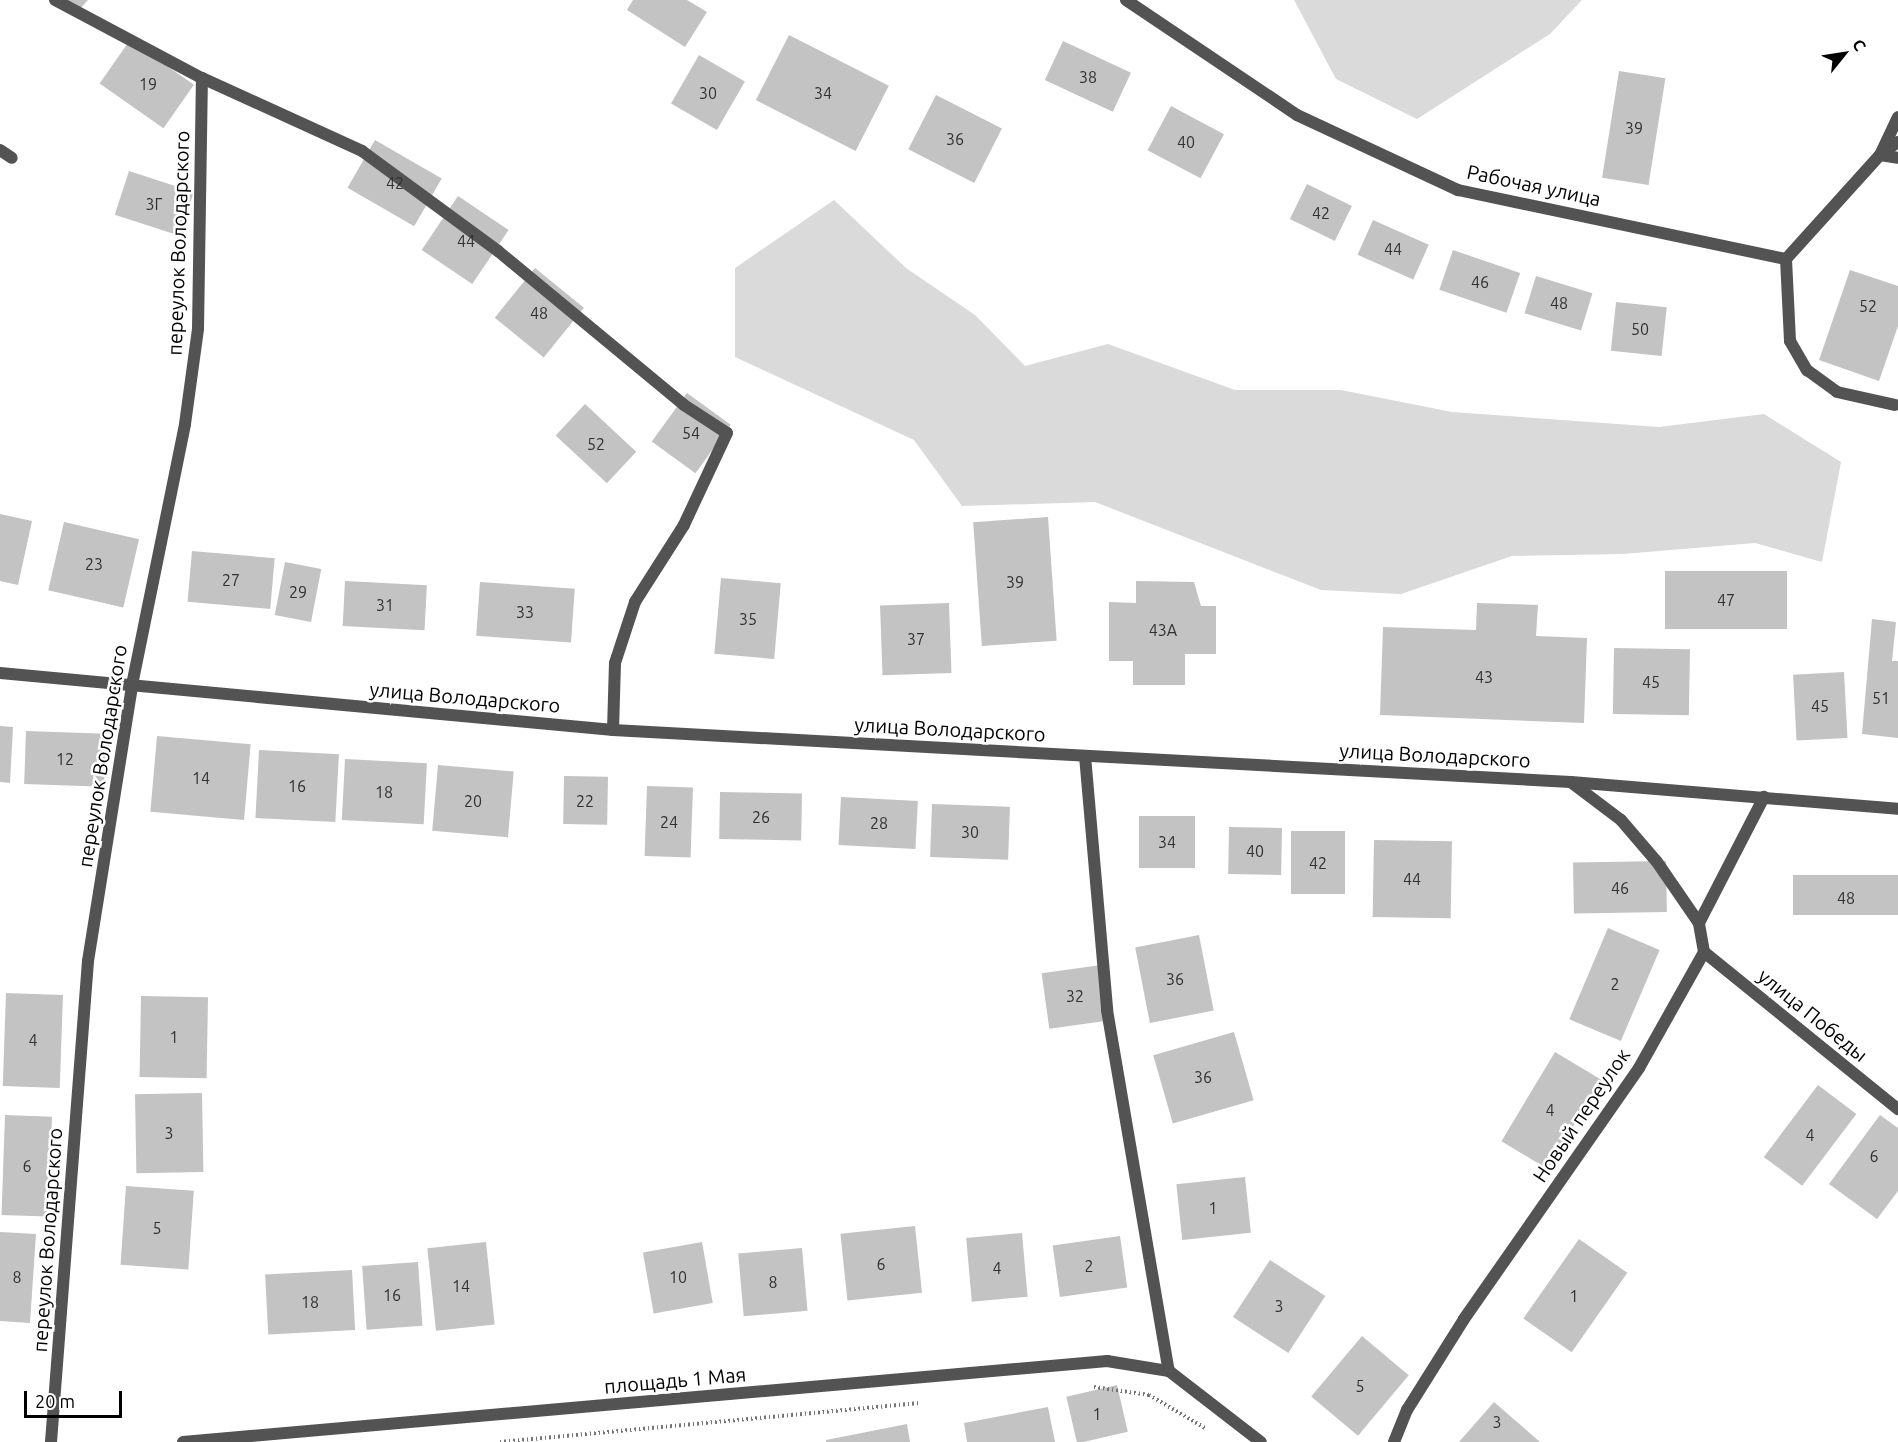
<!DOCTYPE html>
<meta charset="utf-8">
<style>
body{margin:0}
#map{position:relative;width:1898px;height:1442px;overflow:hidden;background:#fff;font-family:Ubuntu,sans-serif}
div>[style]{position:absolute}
.green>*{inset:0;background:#dadada}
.building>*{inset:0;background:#c3c3c3;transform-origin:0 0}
.path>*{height:4px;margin-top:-2px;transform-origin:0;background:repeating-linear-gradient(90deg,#757575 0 1.5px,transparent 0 4.5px)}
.service>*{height:12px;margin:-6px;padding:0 6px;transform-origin:6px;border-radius:6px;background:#535353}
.minor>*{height:12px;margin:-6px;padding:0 6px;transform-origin:6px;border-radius:6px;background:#535353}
span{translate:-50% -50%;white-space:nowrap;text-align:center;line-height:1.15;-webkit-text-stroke:5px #fff;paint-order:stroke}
.number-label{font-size:16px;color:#313131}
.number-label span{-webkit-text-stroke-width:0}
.street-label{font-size:20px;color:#000}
.north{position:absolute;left:1814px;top:24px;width:60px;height:60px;-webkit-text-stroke:4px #fff;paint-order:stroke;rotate:60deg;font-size:16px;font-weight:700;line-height:24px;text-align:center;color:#000}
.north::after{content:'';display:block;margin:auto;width:21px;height:27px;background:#000;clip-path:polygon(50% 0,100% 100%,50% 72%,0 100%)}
.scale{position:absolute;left:24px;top:1391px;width:98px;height:27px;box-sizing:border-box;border:3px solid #000;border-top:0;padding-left:8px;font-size:18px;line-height:21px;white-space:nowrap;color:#000;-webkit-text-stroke:4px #fff;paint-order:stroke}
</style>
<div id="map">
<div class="green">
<i style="clip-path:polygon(1294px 0,1582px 0,1550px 34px,1417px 119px,1336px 79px)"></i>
<i style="clip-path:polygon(834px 200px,906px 268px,975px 315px,1025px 366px,1108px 344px,1235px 390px,1341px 390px,1452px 412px,1659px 427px,1764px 414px,1841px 462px,1822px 562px,1755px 543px,1623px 554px,1512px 556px,1401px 594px,1321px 590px,1095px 502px,962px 506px,914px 440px,735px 357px,735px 268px)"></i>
</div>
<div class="building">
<i style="clip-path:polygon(66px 0,88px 0,78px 11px)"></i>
<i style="clip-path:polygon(633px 0,687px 0,707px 12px,685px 47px,627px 10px)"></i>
<i style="left:789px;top:35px;width:112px;height:73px;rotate:27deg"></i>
<i style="left:130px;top:40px;width:78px;height:53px;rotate:35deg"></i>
<i style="left:1063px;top:41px;width:75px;height:43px;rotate:25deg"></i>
<i style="left:699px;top:55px;width:53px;height:56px;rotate:30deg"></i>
<i style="left:1619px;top:71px;width:47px;height:108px;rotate:9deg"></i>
<i style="left:936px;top:95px;width:74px;height:61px;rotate:27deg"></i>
<i style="left:1171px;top:106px;width:60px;height:50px;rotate:28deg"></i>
<i style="left:375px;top:140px;width:77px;height:55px;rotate:30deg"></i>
<i style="left:129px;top:171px;width:68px;height:46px;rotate:18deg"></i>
<i style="left:1307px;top:184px;width:50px;height:39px;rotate:26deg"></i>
<i style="left:458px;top:196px;width:61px;height:65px;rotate:34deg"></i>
<i style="left:1373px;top:220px;width:61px;height:38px;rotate:24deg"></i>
<i style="left:1453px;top:250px;width:71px;height:42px;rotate:19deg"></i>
<i style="left:535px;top:268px;width:63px;height:64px;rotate:39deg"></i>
<i style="clip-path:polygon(1850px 270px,1898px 286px,1898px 326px,1879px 381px,1819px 360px)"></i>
<i style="left:1536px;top:276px;width:59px;height:39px;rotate:17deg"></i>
<i style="left:1616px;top:302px;width:51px;height:49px;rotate:6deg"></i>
<i style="left:687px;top:393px;width:54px;height:60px;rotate:36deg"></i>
<i style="left:585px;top:404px;width:70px;height:43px;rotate:43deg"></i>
<i style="clip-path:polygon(0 514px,32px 521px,18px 585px,0 581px)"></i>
<i style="left:1048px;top:517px;width:124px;height:75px;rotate:86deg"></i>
<i style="left:64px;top:522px;width:77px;height:70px;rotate:13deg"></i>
<i style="left:192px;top:551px;width:83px;height:51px;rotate:5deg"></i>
<i style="left:285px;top:562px;width:37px;height:54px;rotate:11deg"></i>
<i style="left:1787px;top:571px;width:58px;height:122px;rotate:90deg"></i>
<i style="left:721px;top:578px;width:60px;height:76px;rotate:5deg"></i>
<i style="left:345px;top:581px;width:82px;height:45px;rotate:3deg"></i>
<i style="clip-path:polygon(1136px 581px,1194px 582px,1201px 606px,1216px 606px,1216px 654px,1185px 654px,1185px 685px,1133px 685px,1133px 661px,1109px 661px,1109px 602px,1136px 603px)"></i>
<i style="left:480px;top:582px;width:95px;height:54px;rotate:4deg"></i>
<i style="left:949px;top:603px;width:70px;height:69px;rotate:88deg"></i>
<i style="clip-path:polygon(1477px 603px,1538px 605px,1536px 636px,1587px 638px,1584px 723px,1380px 715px,1383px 627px,1476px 630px)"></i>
<i style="clip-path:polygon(1872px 619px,1896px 622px,1892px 661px,1898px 661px,1898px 738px,1862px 734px)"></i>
<i style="left:1614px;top:648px;width:76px;height:66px;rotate:1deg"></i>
<i style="left:1844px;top:672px;width:66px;height:51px;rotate:87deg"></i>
<i style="clip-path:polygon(0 726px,13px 727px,10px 783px,0 782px)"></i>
<i style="left:26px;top:731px;width:80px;height:53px;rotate:2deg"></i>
<i style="left:157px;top:736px;width:94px;height:76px;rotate:5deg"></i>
<i style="left:259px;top:750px;width:80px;height:68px;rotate:3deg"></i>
<i style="left:345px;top:759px;width:82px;height:61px;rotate:3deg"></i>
<i style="left:438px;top:765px;width:76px;height:66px;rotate:5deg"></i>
<i style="left:564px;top:776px;width:44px;height:48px;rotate:1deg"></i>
<i style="left:647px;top:786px;width:46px;height:70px;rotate:2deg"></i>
<i style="left:720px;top:792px;width:82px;height:47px;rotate:1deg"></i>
<i style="left:841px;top:797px;width:77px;height:48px;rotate:3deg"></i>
<i style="left:932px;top:804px;width:78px;height:53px;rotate:2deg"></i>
<i style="left:1139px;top:816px;width:56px;height:52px"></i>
<i style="left:1229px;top:827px;width:53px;height:47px;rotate:1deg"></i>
<i style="left:1291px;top:831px;width:54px;height:63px"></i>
<i style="left:1374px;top:840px;width:78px;height:77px;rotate:1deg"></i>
<i style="left:1666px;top:861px;width:51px;height:93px;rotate:89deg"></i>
<i style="left:1898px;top:875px;width:40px;height:105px;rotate:90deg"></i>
<i style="left:1608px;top:928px;width:56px;height:99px;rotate:23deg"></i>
<i style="left:1199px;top:935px;width:77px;height:65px;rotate:79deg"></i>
<i style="left:1101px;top:965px;width:56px;height:60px;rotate:82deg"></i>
<i style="left:6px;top:993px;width:57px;height:93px;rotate:2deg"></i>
<i style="left:141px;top:996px;width:67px;height:81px;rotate:1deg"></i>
<i style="left:1234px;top:1032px;width:71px;height:84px;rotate:74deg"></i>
<i style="left:1555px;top:1052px;width:54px;height:104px;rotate:31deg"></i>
<i style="left:1818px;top:1085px;width:48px;height:90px;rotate:37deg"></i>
<i style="left:202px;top:1093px;width:79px;height:67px;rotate:89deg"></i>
<i style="left:5px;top:1115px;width:47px;height:100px;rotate:2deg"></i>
<i style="clip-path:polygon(1880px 1115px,1898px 1128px,1898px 1191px,1877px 1219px,1829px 1184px)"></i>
<i style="left:1245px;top:1177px;width:56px;height:69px;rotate:84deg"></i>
<i style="left:126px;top:1186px;width:68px;height:79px;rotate:4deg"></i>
<i style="left:915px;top:1226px;width:67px;height:75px;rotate:84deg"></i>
<i style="clip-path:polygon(0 1232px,36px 1234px,30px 1323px,0 1321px)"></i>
<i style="left:1022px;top:1233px;width:64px;height:56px;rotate:85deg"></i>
<i style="left:1120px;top:1236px;width:52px;height:68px;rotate:82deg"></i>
<i style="left:1579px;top:1239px;width:59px;height:97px;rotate:35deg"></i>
<i style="left:486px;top:1242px;width:83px;height:59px;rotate:84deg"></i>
<i style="left:702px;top:1242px;width:62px;height:60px;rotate:80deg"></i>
<i style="left:802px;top:1248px;width:63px;height:64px;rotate:85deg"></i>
<i style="left:1270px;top:1260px;width:66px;height:68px;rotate:33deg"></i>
<i style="left:418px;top:1262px;width:64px;height:56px;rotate:86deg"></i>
<i style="left:352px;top:1270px;width:60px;height:87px;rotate:87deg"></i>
<i style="left:1362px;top:1336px;width:61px;height:79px;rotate:40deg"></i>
<i style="left:1117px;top:1385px;width:48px;height:52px;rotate:77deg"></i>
<i style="clip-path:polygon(1494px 1402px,1540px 1442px,1459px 1442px)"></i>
<i style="clip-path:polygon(1048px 1407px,1055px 1442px,967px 1442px,964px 1423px)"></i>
<i style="clip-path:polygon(907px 1424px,910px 1442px,826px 1442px,826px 1440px)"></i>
</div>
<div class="path">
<i style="left:1094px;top:1387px;width:56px;rotate:8.3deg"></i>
<i style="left:1149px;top:1395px;width:65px;rotate:30.5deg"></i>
<i style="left:500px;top:1442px;width:421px;rotate:-5.3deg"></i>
</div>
<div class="service">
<i style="left:1880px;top:155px;width:22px;rotate:-36deg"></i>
<i style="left:1786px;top:259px;width:82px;rotate:87.2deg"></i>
<i style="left:1790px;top:341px;width:34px;rotate:60deg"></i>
<i style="left:1807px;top:370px;width:37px;rotate:36deg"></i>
<i style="left:1837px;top:392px;width:59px;rotate:12.6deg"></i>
<i style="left:1085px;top:756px;width:255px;rotate:85deg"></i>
<i style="left:1107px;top:1010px;width:366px;rotate:80.3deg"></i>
</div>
<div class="minor">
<i style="left:55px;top:0;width:166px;rotate:28deg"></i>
<i style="left:202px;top:78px;width:176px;rotate:24.5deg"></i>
<i style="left:362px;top:151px;width:169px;rotate:36.3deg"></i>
<i style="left:498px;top:251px;width:241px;rotate:39.6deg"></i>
<i style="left:684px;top:405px;width:51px;rotate:33.1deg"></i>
<i style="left:727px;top:433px;width:102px;rotate:115.1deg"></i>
<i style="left:684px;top:525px;width:91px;rotate:122.5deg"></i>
<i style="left:635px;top:602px;width:64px;rotate:108.2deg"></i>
<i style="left:615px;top:663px;width:67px;rotate:91.7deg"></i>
<i style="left:1126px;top:0;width:206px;rotate:33.9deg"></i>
<i style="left:1297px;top:115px;width:178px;rotate:25deg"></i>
<i style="left:1458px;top:190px;width:335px;rotate:11.9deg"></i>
<i style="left:1786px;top:259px;width:140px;rotate:-47.9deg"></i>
<i style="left:1880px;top:155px;width:18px;rotate:9deg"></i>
<i style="left:0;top:150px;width:14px;rotate:34deg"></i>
<i style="left:1880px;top:155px;width:42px;rotate:-64.7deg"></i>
<i style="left:0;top:673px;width:616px;rotate:5.31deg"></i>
<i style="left:613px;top:730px;width:959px;rotate:3.11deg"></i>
<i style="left:1571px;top:782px;width:328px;rotate:4.7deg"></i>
<i style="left:1572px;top:783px;width:61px;rotate:37.1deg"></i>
<i style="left:1621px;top:820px;width:55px;rotate:49.4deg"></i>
<i style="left:1657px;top:862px;width:74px;rotate:55.5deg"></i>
<i style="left:1704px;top:952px;width:250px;rotate:39deg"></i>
<i style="left:51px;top:1442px;width:482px;rotate:-85.6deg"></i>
<i style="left:88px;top:961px;width:279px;rotate:-80.9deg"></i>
<i style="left:132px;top:685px;width:266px;rotate:-78.5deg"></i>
<i style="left:185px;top:424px;width:96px;rotate:-82.2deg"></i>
<i style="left:198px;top:329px;width:251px;rotate:-89.1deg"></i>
<i style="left:183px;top:1442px;width:928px;rotate:-5.01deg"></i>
<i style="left:1107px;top:1361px;width:63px;rotate:9.2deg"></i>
<i style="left:1169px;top:1371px;width:116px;rotate:37.7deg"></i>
<i style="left:1394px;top:1442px;width:35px;rotate:-68deg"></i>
<i style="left:1407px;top:1410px;width:107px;rotate:-57.9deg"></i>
<i style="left:1464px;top:1319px;width:306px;rotate:-55.1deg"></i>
<i style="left:1639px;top:1068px;width:133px;rotate:-60.7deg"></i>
<i style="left:1704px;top:952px;width:29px;rotate:-100deg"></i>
<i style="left:1699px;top:923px;width:142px;rotate:-62.7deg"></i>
</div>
<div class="number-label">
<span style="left:1088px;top:77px">38</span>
<span style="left:148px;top:84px">19</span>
<span style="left:708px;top:93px">30</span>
<span style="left:823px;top:93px">34</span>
<span style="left:1634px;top:128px">39</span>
<span style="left:955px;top:139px">36</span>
<span style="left:1186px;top:142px">40</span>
<span style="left:395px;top:183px">42</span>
<span style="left:154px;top:204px">3Г</span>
<span style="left:1321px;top:213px">42</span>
<span style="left:466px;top:241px">44</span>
<span style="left:1393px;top:249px">44</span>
<span style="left:1480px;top:282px">46</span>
<span style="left:1559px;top:303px">48</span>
<span style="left:1868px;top:306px">52</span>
<span style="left:539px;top:313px">48</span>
<span style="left:1640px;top:329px">50</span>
<span style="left:691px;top:433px">54</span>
<span style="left:596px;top:444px">52</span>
<span style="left:94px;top:564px">23</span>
<span style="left:231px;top:580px">27</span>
<span style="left:1015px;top:582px">39</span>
<span style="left:298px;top:592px">29</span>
<span style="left:1726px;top:600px">47</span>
<span style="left:385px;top:605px">31</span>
<span style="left:525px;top:612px">33</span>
<span style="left:748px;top:619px">35</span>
<span style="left:1163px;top:630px">43А</span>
<span style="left:916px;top:639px">37</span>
<span style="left:1484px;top:677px">43</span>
<span style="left:1651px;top:682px">45</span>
<span style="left:1881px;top:698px">51</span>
<span style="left:1820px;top:706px">45</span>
<span style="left:65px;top:759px">12</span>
<span style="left:201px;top:778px">14</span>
<span style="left:297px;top:786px">16</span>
<span style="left:384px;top:792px">18</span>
<span style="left:473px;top:801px">20</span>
<span style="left:585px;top:801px">22</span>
<span style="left:761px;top:817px">26</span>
<span style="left:669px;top:822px">24</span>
<span style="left:879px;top:823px">28</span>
<span style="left:970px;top:832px">30</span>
<span style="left:1167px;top:842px">34</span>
<span style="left:1255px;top:851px">40</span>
<span style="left:1318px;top:863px">42</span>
<span style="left:1412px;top:879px">44</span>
<span style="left:1620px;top:888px">46</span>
<span style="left:1846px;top:898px">48</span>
<span style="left:1175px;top:979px">36</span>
<span style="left:1615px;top:984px">2</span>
<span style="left:1075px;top:996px">32</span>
<span style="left:174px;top:1037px">1</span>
<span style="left:33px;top:1040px">4</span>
<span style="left:1203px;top:1077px">36</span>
<span style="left:1550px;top:1110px">4</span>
<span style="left:169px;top:1133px">3</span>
<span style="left:1810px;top:1135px">4</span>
<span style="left:1874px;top:1156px">6</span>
<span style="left:27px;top:1166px">6</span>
<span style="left:1213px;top:1208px">1</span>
<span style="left:157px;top:1228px">5</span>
<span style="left:881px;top:1264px">6</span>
<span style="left:1089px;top:1266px">2</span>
<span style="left:997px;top:1268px">4</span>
<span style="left:17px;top:1277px">8</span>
<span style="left:678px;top:1277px">10</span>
<span style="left:773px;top:1282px">8</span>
<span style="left:461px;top:1286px">14</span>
<span style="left:392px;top:1295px">16</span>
<span style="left:1574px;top:1296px">1</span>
<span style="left:310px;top:1302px">18</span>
<span style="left:1279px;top:1306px">3</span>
<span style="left:1360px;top:1386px">5</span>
<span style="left:1097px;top:1414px">1</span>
<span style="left:1497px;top:1422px">3</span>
</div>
<div class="street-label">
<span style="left:1534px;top:185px;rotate:12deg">Рабочая улица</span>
<span style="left:178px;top:243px;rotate:-88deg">переулок Володарского</span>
<span style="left:465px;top:697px;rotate:5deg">улица Володарского</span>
<span style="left:950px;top:729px;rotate:3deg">улица Володарского</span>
<span style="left:1435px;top:755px;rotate:3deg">улица Володарского</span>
<span style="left:102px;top:756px;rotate:-81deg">переулок Володарского</span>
<span style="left:1813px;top:1015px;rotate:39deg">улица Победы</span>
<span style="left:1581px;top:1115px;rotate:-56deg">Новый переулок</span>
<span style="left:47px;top:1240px;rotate:-86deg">переулок Володарского</span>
<span style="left:675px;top:1380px;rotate:-5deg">площадь 1 Мая</span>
</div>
<div class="north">С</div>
<div class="scale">20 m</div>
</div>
